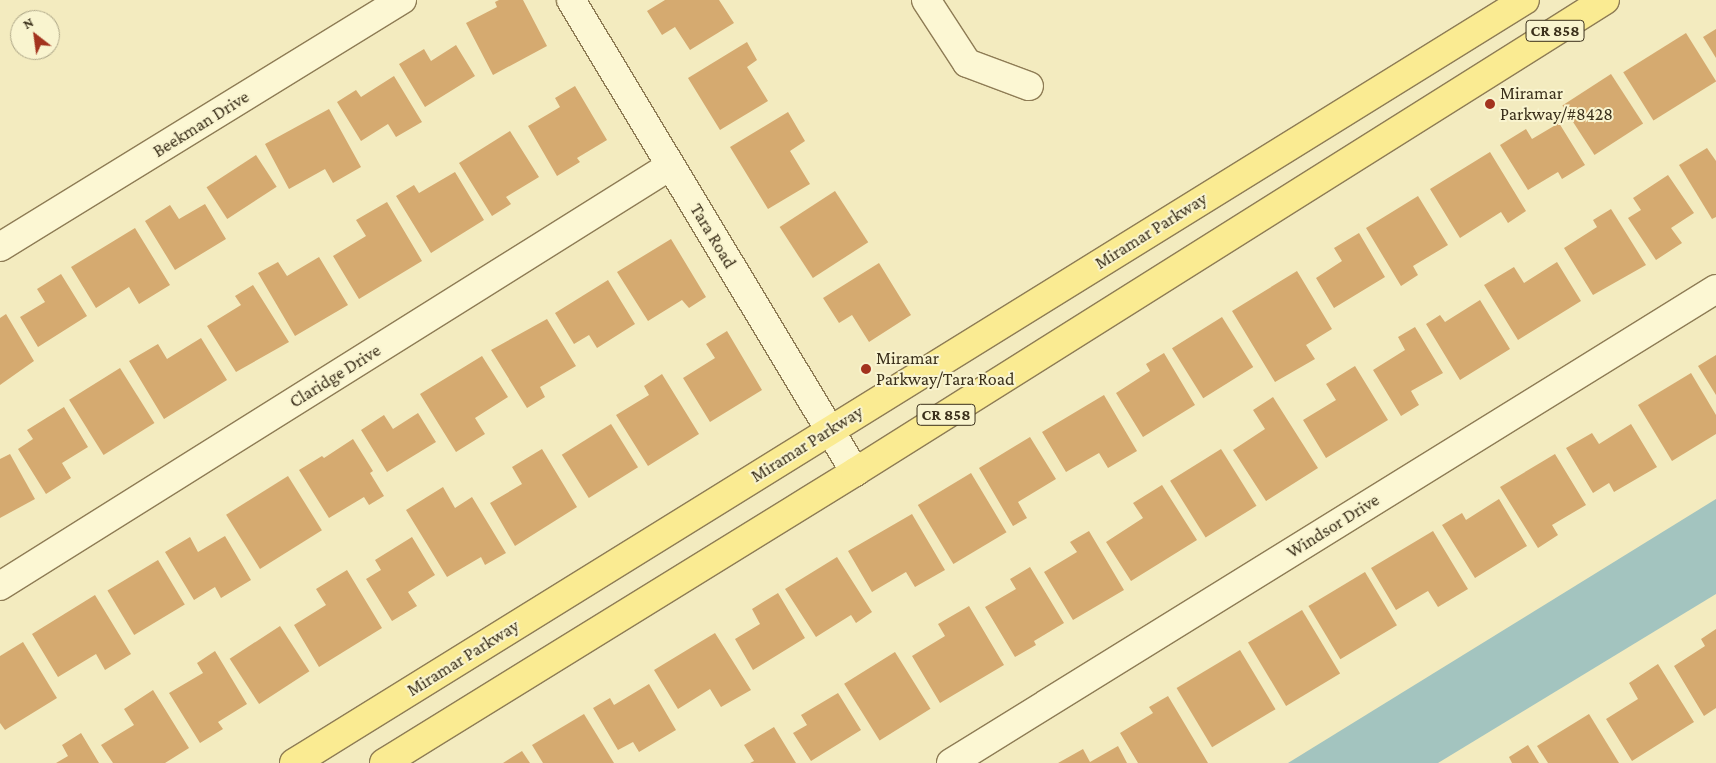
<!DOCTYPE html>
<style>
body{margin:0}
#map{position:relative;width:1716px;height:763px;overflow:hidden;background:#f3ebbf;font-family:"Crimson Pro",serif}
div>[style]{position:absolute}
.water>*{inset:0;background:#a3c4bf}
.building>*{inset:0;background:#d5aa70;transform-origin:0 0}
.roads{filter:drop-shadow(1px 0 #8e7c55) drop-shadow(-1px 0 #8e7c55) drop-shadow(0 1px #8e7c55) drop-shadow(0 -1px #8e7c55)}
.minor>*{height:28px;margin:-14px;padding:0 14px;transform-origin:14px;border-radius:14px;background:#fcf7d3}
.major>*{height:28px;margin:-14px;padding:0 14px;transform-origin:14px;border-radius:14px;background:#faeb92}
.dots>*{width:14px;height:14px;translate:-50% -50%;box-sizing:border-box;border:2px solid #f9f4cf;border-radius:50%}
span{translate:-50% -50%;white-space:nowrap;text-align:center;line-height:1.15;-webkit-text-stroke:4px #f9f4cf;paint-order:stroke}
.shield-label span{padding:1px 4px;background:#f9f4cf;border:1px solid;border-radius:4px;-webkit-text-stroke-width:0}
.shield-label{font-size:16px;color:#3b301b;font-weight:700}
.poi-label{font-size:18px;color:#3b301b}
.left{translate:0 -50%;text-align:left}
.street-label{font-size:18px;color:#3b301b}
.north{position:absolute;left:10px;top:10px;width:50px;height:50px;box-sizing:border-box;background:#f9f4cf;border:1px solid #ada687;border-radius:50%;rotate:330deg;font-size:14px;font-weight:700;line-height:20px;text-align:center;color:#3b301b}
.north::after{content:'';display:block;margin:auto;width:18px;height:22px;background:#a3331e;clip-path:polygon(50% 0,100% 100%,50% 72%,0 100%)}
</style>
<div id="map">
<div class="water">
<i style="clip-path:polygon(1716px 499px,1716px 594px,1438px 763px,1288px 763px)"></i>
</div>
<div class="building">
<i style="clip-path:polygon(499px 0,523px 0,547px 46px,493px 75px,466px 23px,497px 7px,495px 2px)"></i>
<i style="clip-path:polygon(665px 0,719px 0,734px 23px,690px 50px,675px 27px,662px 35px,647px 11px)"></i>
<i style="clip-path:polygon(1716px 29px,1716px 58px,1703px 37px)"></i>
<i style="left:1686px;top:33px;width:57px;height:74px;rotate:58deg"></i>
<i style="clip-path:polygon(747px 42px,757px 60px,747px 67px,768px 101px,720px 130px,688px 78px)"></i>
<i style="clip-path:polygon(456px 45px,475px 76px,425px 107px,399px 64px,424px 49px,431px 61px)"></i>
<i style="left:1611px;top:74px;width:59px;height:58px;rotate:57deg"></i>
<i style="clip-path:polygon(394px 76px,422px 122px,396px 137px,388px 124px,361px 141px,337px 102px,356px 90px,361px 97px)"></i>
<i style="clip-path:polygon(575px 86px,607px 140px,577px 158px,580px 162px,557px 176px,528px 126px,560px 107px,555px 98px)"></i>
<i style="clip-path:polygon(329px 109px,361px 167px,333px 183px,325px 169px,289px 189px,265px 144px)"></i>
<i style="clip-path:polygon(788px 112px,805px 141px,790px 151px,810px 184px,768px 209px,730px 147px)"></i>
<i style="clip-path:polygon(1559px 123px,1585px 165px,1562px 179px,1558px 172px,1528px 190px,1500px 145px,1526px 129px,1532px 139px)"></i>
<i style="clip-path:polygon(510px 131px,539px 177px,506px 197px,511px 204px,492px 216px,459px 163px)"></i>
<i style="clip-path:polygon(1707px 148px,1716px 161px,1716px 217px,1712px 219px,1679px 165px)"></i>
<i style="clip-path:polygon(1490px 152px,1526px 211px,1508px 223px,1501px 212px,1460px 238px,1430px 189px)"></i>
<i style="left:256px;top:155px;width:38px;height:59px;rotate:57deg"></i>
<i style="clip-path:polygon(455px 172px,484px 220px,431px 253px,396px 196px,414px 185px,419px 193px)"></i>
<i style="clip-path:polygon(1668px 175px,1694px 213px,1671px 228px,1682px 243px,1656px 260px,1628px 218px,1641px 210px,1633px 198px)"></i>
<i style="left:835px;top:191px;width:61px;height:66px;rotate:57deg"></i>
<i style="clip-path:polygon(1418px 196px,1448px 245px,1413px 266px,1418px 275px,1401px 286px,1366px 228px)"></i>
<i style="clip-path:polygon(387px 202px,422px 261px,359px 299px,333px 256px,366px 236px,356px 220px)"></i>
<i style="clip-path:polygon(205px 204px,226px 239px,175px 270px,145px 221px,170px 205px,179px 219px)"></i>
<i style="clip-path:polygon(1611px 209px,1646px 265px,1593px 295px,1564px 248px,1597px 227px,1593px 220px)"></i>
<i style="clip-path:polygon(135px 228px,170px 285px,139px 304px,129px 287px,96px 308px,71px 267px)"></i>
<i style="clip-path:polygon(1359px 233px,1385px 277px,1334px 308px,1316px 278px,1342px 261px,1334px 248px)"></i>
<i style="clip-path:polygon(671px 239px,706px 297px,689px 308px,682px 300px,648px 321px,617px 272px)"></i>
<i style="clip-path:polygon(319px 257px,348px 305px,295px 336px,258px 273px,278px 262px,287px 276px)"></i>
<i style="clip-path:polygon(1557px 262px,1581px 301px,1518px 340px,1484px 285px,1514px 267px,1524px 283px)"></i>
<i style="clip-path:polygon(879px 263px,911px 315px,869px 342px,852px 315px,839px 323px,823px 298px)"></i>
<i style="clip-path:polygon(1297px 271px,1332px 329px,1306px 345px,1315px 359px,1275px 382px,1232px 311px)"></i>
<i style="clip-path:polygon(61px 274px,87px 316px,38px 347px,20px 317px,45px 302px,37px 289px)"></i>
<i style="clip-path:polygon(608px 280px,635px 324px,597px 348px,589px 335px,574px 344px,555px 313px)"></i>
<i style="clip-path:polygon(253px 285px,289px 342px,236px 372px,207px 326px,241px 305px,235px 296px)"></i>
<i style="clip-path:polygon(1480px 300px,1510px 349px,1460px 380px,1426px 324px,1440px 315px,1445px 322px)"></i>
<i style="clip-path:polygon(6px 314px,34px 361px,0 385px,0 318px)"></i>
<i style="left:1222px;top:317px;width:59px;height:59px;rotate:58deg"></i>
<i style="clip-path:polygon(547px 319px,576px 366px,540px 387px,545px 397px,527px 408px,491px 350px)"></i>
<i style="clip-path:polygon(1415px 327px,1443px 373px,1411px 391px,1419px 405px,1401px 416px,1373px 370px,1405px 350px,1398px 337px)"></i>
<i style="clip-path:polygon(727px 331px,762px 390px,710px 422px,683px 378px,715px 358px,706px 344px)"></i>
<i style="clip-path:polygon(201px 338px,227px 380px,164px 419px,129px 361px,158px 344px,167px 359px)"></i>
<i style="clip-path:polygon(1164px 353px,1195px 405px,1143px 437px,1116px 393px,1150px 371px,1146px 364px)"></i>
<i style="clip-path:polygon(1716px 355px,1716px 395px,1698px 366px)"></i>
<i style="clip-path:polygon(482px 356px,508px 397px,475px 418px,485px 434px,456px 452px,420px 394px)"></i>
<i style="clip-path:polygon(1355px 366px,1388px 420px,1326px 458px,1303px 420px,1336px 400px,1326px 384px)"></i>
<i style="left:120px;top:368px;width:65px;height:60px;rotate:58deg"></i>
<i style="clip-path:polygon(1691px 373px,1716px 415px,1716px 434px,1672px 461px,1638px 405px)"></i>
<i style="clip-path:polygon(662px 374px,699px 434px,648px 466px,616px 415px,649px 395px,644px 386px)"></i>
<i style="clip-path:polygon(1104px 395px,1137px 451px,1108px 468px,1099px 453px,1066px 472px,1042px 432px)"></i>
<i style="clip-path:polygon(1273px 397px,1318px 468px,1266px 501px,1233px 450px,1265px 429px,1253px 410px)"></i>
<i style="clip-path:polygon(64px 407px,88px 447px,62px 463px,71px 478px,46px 494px,18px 449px,33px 439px,27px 430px)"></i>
<i style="clip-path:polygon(418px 413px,436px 442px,387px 472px,361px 430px,384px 415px,393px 429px)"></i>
<i style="left:611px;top:424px;width:51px;height:58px;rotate:58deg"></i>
<i style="clip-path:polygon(1631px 424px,1657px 467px,1614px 492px,1609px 483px,1593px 493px,1566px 448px,1592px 433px,1599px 444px)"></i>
<i style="clip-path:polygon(1030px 437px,1056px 479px,1018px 502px,1027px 518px,1013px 526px,979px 468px)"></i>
<i style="clip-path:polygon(353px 439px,373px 471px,370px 473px,384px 496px,369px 505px,364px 497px,329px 518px,299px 470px,322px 456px,324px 458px)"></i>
<i style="clip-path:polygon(542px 449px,577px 507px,515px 546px,490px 503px,522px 484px,512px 467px)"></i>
<i style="left:1221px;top:449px;width:67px;height:60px;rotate:58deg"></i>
<i style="clip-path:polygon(10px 454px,35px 499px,0 518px,0 459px)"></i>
<i style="clip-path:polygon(1555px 454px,1586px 505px,1552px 525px,1558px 535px,1538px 548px,1500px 487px)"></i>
<i style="left:971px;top:473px;width:69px;height:62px;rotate:59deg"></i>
<i style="left:288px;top:476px;width:64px;height:73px;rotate:58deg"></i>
<i style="clip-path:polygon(1162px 485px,1197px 540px,1131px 581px,1106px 542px,1143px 518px,1133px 503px)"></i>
<i style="clip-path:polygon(443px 487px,455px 508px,472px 497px,506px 553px,485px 565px,481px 557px,447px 577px,406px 510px)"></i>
<i style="clip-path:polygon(1499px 499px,1527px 546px,1475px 578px,1442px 525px,1462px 513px,1466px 520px)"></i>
<i style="clip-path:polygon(912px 514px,945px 570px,915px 587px,906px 572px,872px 592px,848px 551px)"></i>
<i style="clip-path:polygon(1089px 531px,1124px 590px,1073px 620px,1044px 572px,1077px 552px,1070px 542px)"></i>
<i style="clip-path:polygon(1433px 531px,1468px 589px,1438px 607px,1428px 591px,1396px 610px,1371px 568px)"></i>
<i style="clip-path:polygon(225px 536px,251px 580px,221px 598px,215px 587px,194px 600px,165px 552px,190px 537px,198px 552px)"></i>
<i style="clip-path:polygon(412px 537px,435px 575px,408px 592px,417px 606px,392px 621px,366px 579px,381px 570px,375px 560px)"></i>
<i style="clip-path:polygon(837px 557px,872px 612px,856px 623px,851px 615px,816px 637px,785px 589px)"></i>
<i style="left:158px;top:560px;width:52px;height:59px;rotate:59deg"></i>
<i style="clip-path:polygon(1030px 567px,1064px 623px,1034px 641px,1036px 645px,1015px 657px,985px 607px,1016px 589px,1010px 579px)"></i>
<i style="clip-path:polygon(347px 570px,382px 628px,319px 667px,294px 625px,326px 605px,316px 589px)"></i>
<i style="left:1365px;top:572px;width:62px;height:66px;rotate:59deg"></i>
<i style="clip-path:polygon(778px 593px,805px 638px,753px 670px,735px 639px,760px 624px,752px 609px)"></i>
<i style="clip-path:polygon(95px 595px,131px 654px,105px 670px,96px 654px,58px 677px,32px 634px)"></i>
<i style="clip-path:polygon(969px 606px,1004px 665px,940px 703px,912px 656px,945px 636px,938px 624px)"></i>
<i style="left:1302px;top:610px;width:74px;height:63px;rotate:59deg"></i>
<i style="left:280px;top:626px;width:54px;height:60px;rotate:57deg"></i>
<i style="clip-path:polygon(1716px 629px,1716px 708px,1704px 716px,1674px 666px,1705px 646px,1701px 639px)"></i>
<i style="clip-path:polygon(715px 633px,751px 690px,721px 707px,710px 689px,678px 709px,654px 670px)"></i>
<i style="clip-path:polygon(23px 642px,57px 698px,5px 730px,0 723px,0 656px)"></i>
<i style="left:1240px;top:650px;width:69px;height:74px;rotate:59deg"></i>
<i style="clip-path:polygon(215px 651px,247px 704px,218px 722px,223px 729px,200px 743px,169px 693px,203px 673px,197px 663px)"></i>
<i style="left:895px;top:652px;width:67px;height:60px;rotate:58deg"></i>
<i style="clip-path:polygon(1658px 664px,1694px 722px,1632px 761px,1606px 719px,1638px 699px,1629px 683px)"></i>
<i style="clip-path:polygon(649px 684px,676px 730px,639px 752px,633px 742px,618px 750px,593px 708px,610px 698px,614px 705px)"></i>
<i style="clip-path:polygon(153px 690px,189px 748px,165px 763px,113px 763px,101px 745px,134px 725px,124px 709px)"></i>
<i style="clip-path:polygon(838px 693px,861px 730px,811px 761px,793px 733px,807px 725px,801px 715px)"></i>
<i style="clip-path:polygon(1168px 696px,1208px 763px,1138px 763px,1120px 733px,1153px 713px,1149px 707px)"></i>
<i style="clip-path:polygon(584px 714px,614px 763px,543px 763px,532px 745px)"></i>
<i style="clip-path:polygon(1589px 714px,1619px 763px,1548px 763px,1537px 746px)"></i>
<i style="clip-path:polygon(774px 727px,796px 763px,750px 763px,754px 761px,744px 745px)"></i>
<i style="clip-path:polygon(81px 733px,99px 763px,56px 763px,68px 756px,62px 745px)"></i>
<i style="clip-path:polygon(1528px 745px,1539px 763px,1512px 763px,1509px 757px)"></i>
<i style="clip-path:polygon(1118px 746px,1127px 763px,1058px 763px,1083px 749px,1090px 762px)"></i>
<i style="clip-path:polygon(522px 751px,530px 763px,503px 763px)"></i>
</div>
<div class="roads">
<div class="minor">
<i style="left:571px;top:0;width:551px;rotate:58.96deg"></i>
<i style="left:926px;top:0;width:75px;rotate:56.9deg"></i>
<i style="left:967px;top:63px;width:66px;rotate:20.4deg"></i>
<i style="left:0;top:247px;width:472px;rotate:-31.6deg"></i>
<i style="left:0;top:586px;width:791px;rotate:-32.08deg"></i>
<i style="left:951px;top:763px;width:900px;rotate:-31.78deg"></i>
</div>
<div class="major">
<i style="left:294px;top:763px;width:1448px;rotate:-31.79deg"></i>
<i style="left:384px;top:763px;width:554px;rotate:-31.71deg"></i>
<i style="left:855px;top:472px;width:886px;rotate:-32.18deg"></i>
</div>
</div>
<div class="dots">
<i style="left:1490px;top:104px;background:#a3331e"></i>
<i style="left:866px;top:369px;background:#a3331e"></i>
</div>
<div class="shield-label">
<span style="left:1555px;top:31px">CR 858</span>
<span style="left:946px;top:415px">CR 858</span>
</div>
<div class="poi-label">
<span class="left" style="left:1500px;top:104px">Miramar<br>Parkway/#8428</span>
<span class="left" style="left:876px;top:369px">Miramar<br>Parkway/Tara Road</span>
</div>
<div class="street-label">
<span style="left:201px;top:124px;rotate:-32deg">Beekman Drive</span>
<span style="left:1151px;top:231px;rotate:-32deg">Miramar Parkway</span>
<span style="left:713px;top:236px;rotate:59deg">Tara Road</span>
<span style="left:335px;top:376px;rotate:-32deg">Claridge Drive</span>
<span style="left:807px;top:444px;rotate:-32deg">Miramar Parkway</span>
<span style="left:1333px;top:526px;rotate:-32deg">Windsor Drive</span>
<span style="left:463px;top:658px;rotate:-32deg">Miramar Parkway</span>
</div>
<div class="north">N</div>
</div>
